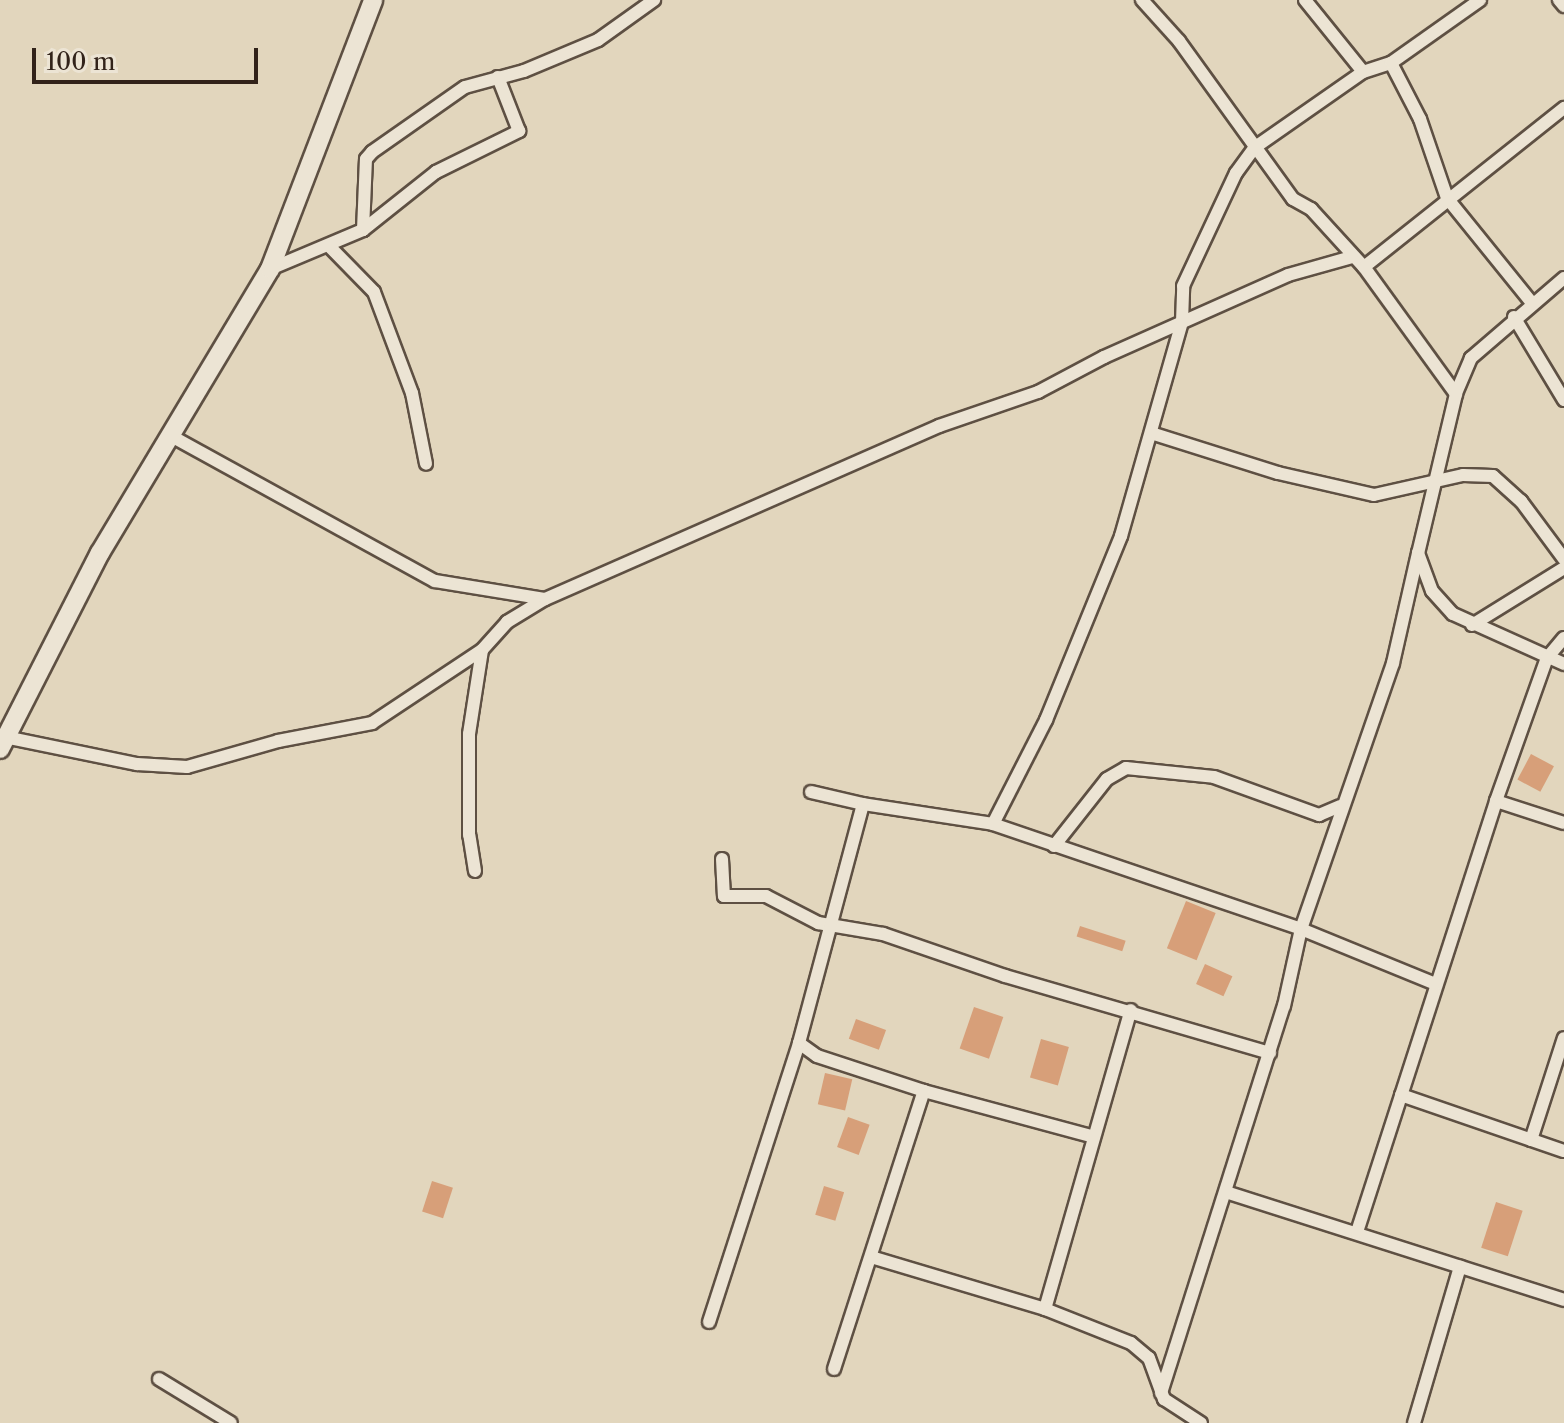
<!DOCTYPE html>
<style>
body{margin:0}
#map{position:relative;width:1564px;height:1423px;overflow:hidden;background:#e2d6bd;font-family:"Libre Caslon Text",serif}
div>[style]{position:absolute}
.building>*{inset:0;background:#d79f79;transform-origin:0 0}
.roads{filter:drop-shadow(2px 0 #5e5043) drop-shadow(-2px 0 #5e5043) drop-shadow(0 2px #5e5043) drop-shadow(0 -2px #5e5043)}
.street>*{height:12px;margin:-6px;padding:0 6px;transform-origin:6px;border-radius:6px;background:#ece4d4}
.secondary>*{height:18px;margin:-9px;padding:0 9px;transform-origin:9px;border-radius:9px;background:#ece4d4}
span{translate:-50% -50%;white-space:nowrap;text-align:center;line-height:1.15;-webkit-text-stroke:6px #ece4d4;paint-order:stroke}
.scale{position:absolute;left:32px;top:48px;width:226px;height:36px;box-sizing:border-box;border:4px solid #32231a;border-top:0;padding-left:10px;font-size:24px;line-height:28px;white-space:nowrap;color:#32231a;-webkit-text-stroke:6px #ece4d4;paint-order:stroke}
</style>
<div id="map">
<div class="building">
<i style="left:1531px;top:754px;width:26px;height:29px;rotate:28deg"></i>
<i style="left:1186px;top:901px;width:32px;height:51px;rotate:22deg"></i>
<i style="left:1080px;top:926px;width:48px;height:11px;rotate:18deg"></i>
<i style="left:1205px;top:964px;width:30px;height:22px;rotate:24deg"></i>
<i style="left:974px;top:1007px;width:31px;height:44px;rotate:19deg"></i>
<i style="left:856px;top:1019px;width:32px;height:21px;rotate:20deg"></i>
<i style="left:1041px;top:1039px;width:29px;height:40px;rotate:16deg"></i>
<i style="left:825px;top:1073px;width:28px;height:32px;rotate:13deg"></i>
<i style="left:848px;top:1117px;width:23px;height:32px;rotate:20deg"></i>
<i style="left:432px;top:1181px;width:22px;height:32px;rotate:18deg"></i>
<i style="left:824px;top:1186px;width:21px;height:30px;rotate:17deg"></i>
<i style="left:1496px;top:1202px;width:28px;height:48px;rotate:18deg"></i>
</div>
<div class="roads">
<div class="street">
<i style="left:1142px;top:0;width:55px;rotate:47.9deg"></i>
<i style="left:1179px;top:41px;width:195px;rotate:54.2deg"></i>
<i style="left:1293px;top:199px;width:21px;rotate:29deg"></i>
<i style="left:1311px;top:209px;width:79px;rotate:47.6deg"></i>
<i style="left:1364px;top:267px;width:157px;rotate:54.1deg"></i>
<i style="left:1305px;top:0;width:92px;rotate:51.1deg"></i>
<i style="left:1559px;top:0;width:8px;rotate:50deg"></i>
<i style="left:1391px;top:63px;width:63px;rotate:62.6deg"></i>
<i style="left:1420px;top:119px;width:83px;rotate:71.1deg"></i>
<i style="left:1447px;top:198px;width:135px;rotate:51deg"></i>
<i style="left:363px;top:230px;width:71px;rotate:-87.6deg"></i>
<i style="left:366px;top:159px;width:9px;rotate:-49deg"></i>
<i style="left:372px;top:152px;width:113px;rotate:-35deg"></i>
<i style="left:465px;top:87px;width:61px;rotate:-15.2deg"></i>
<i style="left:524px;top:71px;width:80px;rotate:-22.7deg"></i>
<i style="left:598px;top:40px;width:69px;rotate:-35.5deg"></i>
<i style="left:329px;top:246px;width:64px;rotate:45.6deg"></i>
<i style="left:374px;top:292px;width:108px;rotate:69.4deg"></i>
<i style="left:412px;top:393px;width:72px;rotate:78.8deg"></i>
<i style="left:1364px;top:267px;width:256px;rotate:-38.5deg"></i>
<i style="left:270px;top:269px;width:101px;rotate:-22.8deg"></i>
<i style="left:363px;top:230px;width:93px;rotate:-38.5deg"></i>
<i style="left:436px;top:172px;width:93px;rotate:-26.3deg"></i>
<i style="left:519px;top:131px;width:58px;rotate:-111.3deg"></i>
<i style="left:1564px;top:278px;width:123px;rotate:139.3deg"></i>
<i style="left:1471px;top:358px;width:39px;rotate:113deg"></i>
<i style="left:1456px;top:394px;width:163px;rotate:103.4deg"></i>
<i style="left:1418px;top:553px;width:40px;rotate:69.8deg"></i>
<i style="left:1432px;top:591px;width:31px;rotate:48deg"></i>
<i style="left:1453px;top:614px;width:122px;rotate:24.2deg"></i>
<i style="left:1514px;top:317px;width:97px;rotate:58.9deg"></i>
<i style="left:1151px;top:433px;width:133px;rotate:17.5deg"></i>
<i style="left:1278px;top:473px;width:98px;rotate:12.9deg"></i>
<i style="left:1374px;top:495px;width:91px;rotate:-12.7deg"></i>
<i style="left:1463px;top:475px;width:30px;rotate:2deg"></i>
<i style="left:1493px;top:476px;width:38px;rotate:42deg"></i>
<i style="left:1521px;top:501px;width:72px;rotate:53.4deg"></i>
<i style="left:171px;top:436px;width:301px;rotate:28.8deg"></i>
<i style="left:435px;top:581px;width:111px;rotate:9.3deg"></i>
<i style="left:1472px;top:625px;width:108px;rotate:-31.8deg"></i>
<i style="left:0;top:736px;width:140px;rotate:11.6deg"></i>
<i style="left:137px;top:764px;width:50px;rotate:3.4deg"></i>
<i style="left:187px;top:767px;width:95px;rotate:-15.9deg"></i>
<i style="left:278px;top:741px;width:96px;rotate:-10.8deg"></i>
<i style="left:372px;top:723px;width:132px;rotate:-33.6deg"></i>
<i style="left:482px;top:650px;width:38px;rotate:-48deg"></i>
<i style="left:507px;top:622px;width:44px;rotate:-31.2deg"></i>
<i style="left:545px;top:599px;width:430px;rotate:-23.7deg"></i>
<i style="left:939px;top:426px;width:105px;rotate:-19deg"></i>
<i style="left:1038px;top:392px;width:75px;rotate:-27.9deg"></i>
<i style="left:1104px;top:357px;width:201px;rotate:-24deg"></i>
<i style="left:1288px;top:275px;width:66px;rotate:-15.7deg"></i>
<i style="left:811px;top:792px;width:53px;rotate:13deg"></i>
<i style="left:1496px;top:801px;width:71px;rotate:17.9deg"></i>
<i style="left:993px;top:824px;width:117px;rotate:-63deg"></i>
<i style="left:1046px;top:720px;width:199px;rotate:-67.8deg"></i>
<i style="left:1121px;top:536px;width:223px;rotate:-74.1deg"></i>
<i style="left:1182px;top:322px;width:36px;rotate:-88deg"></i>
<i style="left:1183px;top:286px;width:125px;rotate:-64.9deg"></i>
<i style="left:1236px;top:173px;width:31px;rotate:-54deg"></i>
<i style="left:1254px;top:148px;width:133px;rotate:-34.9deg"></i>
<i style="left:1363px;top:72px;width:29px;rotate:-18deg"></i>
<i style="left:1391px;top:63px;width:109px;rotate:-35.3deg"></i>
<i style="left:1054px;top:846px;width:85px;rotate:-51.7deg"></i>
<i style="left:1107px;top:779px;width:22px;rotate:-30deg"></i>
<i style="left:1126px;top:768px;width:88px;rotate:5.8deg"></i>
<i style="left:1214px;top:777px;width:112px;rotate:19.9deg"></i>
<i style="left:1319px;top:815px;width:23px;rotate:-23deg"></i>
<i style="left:722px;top:859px;width:37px;rotate:87deg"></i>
<i style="left:724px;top:896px;width:42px"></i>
<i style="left:766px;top:896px;width:59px;rotate:27.4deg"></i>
<i style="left:818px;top:923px;width:66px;rotate:9.6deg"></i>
<i style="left:883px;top:934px;width:129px;rotate:19deg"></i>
<i style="left:1005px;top:976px;width:276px;rotate:16.2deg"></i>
<i style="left:475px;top:871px;width:36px;rotate:-99deg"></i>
<i style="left:469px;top:835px;width:101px;rotate:-90deg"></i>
<i style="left:469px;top:734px;width:85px;rotate:-81.2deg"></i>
<i style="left:799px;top:1043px;width:22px;rotate:36deg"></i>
<i style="left:817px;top:1056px;width:113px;rotate:18.1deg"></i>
<i style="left:924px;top:1091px;width:173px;rotate:15.1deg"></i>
<i style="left:1401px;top:1095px;width:172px;rotate:19deg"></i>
<i style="left:1531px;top:1140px;width:107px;rotate:-72.1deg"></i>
<i style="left:1226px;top:1192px;width:355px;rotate:17.7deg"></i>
<i style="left:1357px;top:1232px;width:453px;rotate:-72.1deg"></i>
<i style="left:1496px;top:801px;width:152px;rotate:-70.4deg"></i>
<i style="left:1547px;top:658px;width:26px;rotate:-50deg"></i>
<i style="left:871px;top:1257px;width:182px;rotate:16.6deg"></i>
<i style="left:1045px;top:1309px;width:92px;rotate:21.6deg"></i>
<i style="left:1131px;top:1343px;width:23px;rotate:40deg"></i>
<i style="left:1149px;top:1358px;width:44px;rotate:69.9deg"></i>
<i style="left:1164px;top:1399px;width:44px;rotate:33deg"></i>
<i style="left:1045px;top:1309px;width:311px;rotate:-74deg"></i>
<i style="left:709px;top:1322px;width:293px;rotate:-72.1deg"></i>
<i style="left:799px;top:1043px;width:247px;rotate:-75deg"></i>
<i style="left:863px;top:804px;width:132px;rotate:8.7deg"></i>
<i style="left:993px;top:824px;width:325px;rotate:18.8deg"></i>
<i style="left:1301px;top:929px;width:146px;rotate:22.2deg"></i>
<i style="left:834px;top:1369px;width:292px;rotate:-72.1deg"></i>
<i style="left:159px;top:1379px;width:84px;rotate:31.4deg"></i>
<i style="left:1161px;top:1393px;width:406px;rotate:-72.4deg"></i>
<i style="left:1284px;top:1006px;width:79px;rotate:-77.6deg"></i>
<i style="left:1301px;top:929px;width:281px;rotate:-70.9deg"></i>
<i style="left:1393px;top:663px;width:113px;rotate:-77.2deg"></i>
<i style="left:1414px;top:1423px;width:163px;rotate:-73.6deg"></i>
</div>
<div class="secondary">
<i style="left:0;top:749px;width:220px;rotate:-63deg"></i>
<i style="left:100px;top:553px;width:331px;rotate:-59.1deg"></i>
<i style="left:270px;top:269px;width:288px;rotate:-69deg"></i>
</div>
</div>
<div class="scale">100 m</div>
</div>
